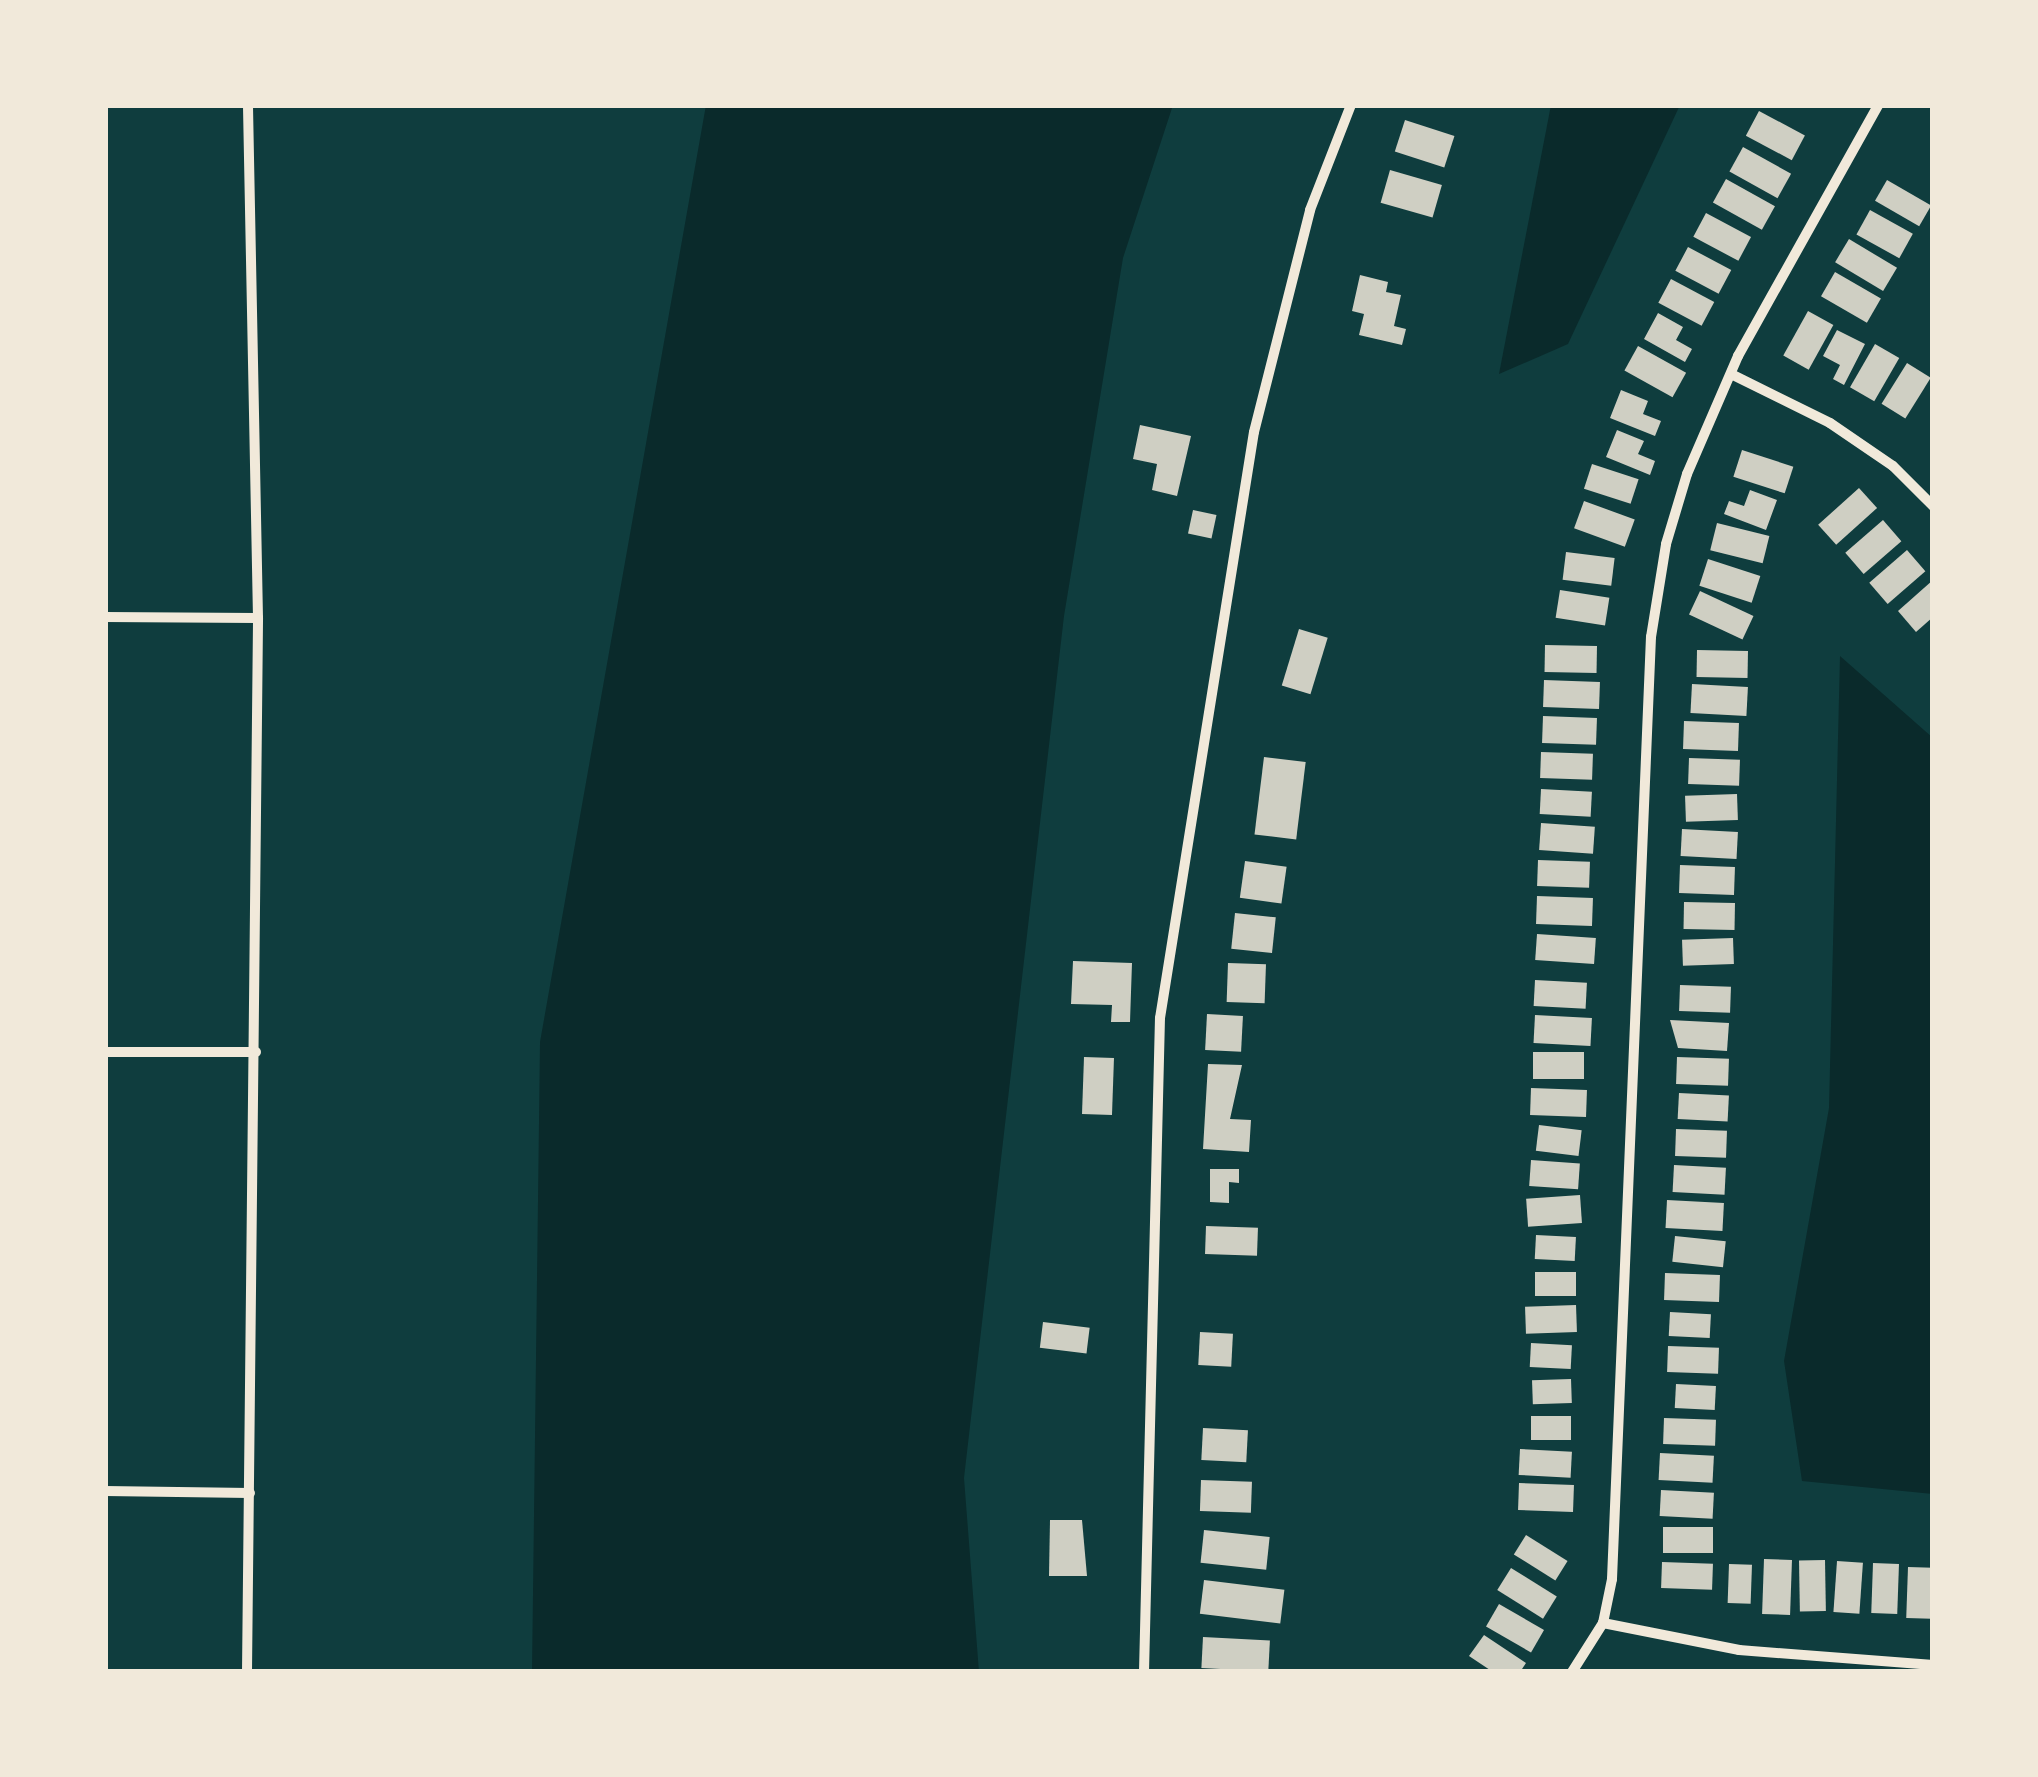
<!DOCTYPE html>
<style>
body{margin:0}
#map{position:relative;width:2038px;height:1777px;overflow:hidden;background:#0f3d3e;font-family:"Times New Roman",serif}
div>[style]{position:absolute}
.water>*{inset:0;background:#0a2a2b}
.building>*{inset:0;background:#cfcfc3;transform-origin:0 0}
.minor>*{height:10px;margin:-5px;padding:0 5px;transform-origin:5px;border-radius:5px;background:#f1e9da}
span{translate:-50% -50%;white-space:nowrap;text-align:center;line-height:1.15;-webkit-text-stroke:10px #f1e9da;paint-order:stroke}
.frame{position:absolute;inset:0;border:108px solid #f1e9da;pointer-events:none}
</style>
<div id="map">
<div class="water">
<i style="clip-path:polygon(706px 105px,1173px 105px,1123px 258px,1064px 616px,964px 1478px,979px 1672px,532px 1672px,540px 1042px)"></i>
<i style="clip-path:polygon(1551px 105px,1680px 105px,1568px 344px,1499px 374px)"></i>
<i style="clip-path:polygon(1840px 656px,1933px 738px,1933px 1494px,1802px 1481px,1784px 1361px,1829px 1108px)"></i>
</div>
<div class="building">
<i style="left:1759px;top:111px;width:52px;height:28px;rotate:28deg"></i>
<i style="left:1405px;top:120px;width:52px;height:33px;rotate:18deg"></i>
<i style="left:1743px;top:147px;width:55px;height:28px;rotate:29deg"></i>
<i style="left:1390px;top:170px;width:54px;height:34px;rotate:16deg"></i>
<i style="left:1726px;top:179px;width:56px;height:27px;rotate:29deg"></i>
<i style="left:1887px;top:180px;width:51px;height:24px;rotate:30deg"></i>
<i style="left:1870px;top:210px;width:49px;height:28px;rotate:29deg"></i>
<i style="left:1706px;top:213px;width:51px;height:27px;rotate:28deg"></i>
<i style="left:1849px;top:239px;width:56px;height:27px;rotate:31deg"></i>
<i style="left:1688px;top:247px;width:49px;height:27px;rotate:28deg"></i>
<i style="left:1835px;top:272px;width:53px;height:28px;rotate:30deg"></i>
<i style="clip-path:polygon(1360px 275px,1388px 282px,1386px 292px,1401px 295px,1394px 326px,1406px 329px,1402px 345px,1359px 335px,1364px 314px,1352px 311px)"></i>
<i style="left:1671px;top:279px;width:49px;height:27px;rotate:28deg"></i>
<i style="left:1808px;top:311px;width:29px;height:51px;rotate:29deg"></i>
<i style="clip-path:polygon(1658px 313px,1683px 327px,1676px 340px,1692px 349px,1685px 362px,1644px 339px)"></i>
<i style="clip-path:polygon(1837px 330px,1865px 344px,1844px 385px,1833px 379px,1840px 365px,1823px 356px)"></i>
<i style="left:1875px;top:344px;width:28px;height:50px;rotate:30deg"></i>
<i style="left:1638px;top:346px;width:55px;height:28px;rotate:29deg"></i>
<i style="left:1907px;top:363px;width:28px;height:48px;rotate:32deg"></i>
<i style="clip-path:polygon(1621px 390px,1648px 401px,1643px 414px,1661px 421px,1655px 436px,1610px 418px)"></i>
<i style="clip-path:polygon(1140px 425px,1191px 436px,1177px 496px,1152px 490px,1157px 464px,1133px 459px)"></i>
<i style="clip-path:polygon(1617px 430px,1644px 441px,1638px 454px,1655px 461px,1650px 475px,1606px 457px)"></i>
<i style="left:1742px;top:450px;width:54px;height:28px;rotate:18deg"></i>
<i style="left:1592px;top:464px;width:49px;height:26px;rotate:18deg"></i>
<i style="left:1859px;top:488px;width:27px;height:55px;rotate:48deg"></i>
<i style="clip-path:polygon(1750px 490px,1777px 500px,1766px 530px,1724px 514px,1729px 501px,1744px 506px)"></i>
<i style="left:1584px;top:501px;width:54px;height:29px;rotate:20deg"></i>
<i style="left:1193px;top:510px;width:24px;height:24px;rotate:12deg"></i>
<i style="left:1883px;top:520px;width:28px;height:50px;rotate:49deg"></i>
<i style="left:1717px;top:523px;width:54px;height:28px;rotate:14deg"></i>
<i style="left:1907px;top:550px;width:28px;height:50px;rotate:49deg"></i>
<i style="left:1566px;top:552px;width:49px;height:28px;rotate:7deg"></i>
<i style="left:1708px;top:559px;width:55px;height:28px;rotate:18deg"></i>
<i style="clip-path:polygon(1933px 580px,1933px 617px,1916px 632px,1898px 611px)"></i>
<i style="left:1560px;top:590px;width:50px;height:28px;rotate:9deg"></i>
<i style="left:1700px;top:591px;width:59px;height:26px;rotate:25deg"></i>
<i style="left:1299px;top:629px;width:30px;height:59px;rotate:17deg"></i>
<i style="left:1545px;top:645px;width:52px;height:27px;rotate:1deg"></i>
<i style="left:1697px;top:650px;width:51px;height:27px;rotate:1deg"></i>
<i style="left:1544px;top:680px;width:56px;height:27px;rotate:2deg"></i>
<i style="left:1692px;top:684px;width:56px;height:29px;rotate:3deg"></i>
<i style="left:1543px;top:716px;width:54px;height:27px;rotate:2deg"></i>
<i style="left:1684px;top:721px;width:55px;height:28px;rotate:2deg"></i>
<i style="left:1541px;top:752px;width:52px;height:26px;rotate:2deg"></i>
<i style="left:1264px;top:757px;width:42px;height:78px;rotate:7deg"></i>
<i style="left:1689px;top:758px;width:51px;height:26px;rotate:2deg"></i>
<i style="left:1541px;top:789px;width:51px;height:25px;rotate:3deg"></i>
<i style="left:1737px;top:794px;width:26px;height:52px;rotate:88deg"></i>
<i style="left:1541px;top:823px;width:54px;height:27px;rotate:4deg"></i>
<i style="left:1682px;top:829px;width:56px;height:27px;rotate:3deg"></i>
<i style="left:1538px;top:860px;width:52px;height:26px;rotate:2deg"></i>
<i style="left:1245px;top:861px;width:42px;height:37px;rotate:8deg"></i>
<i style="left:1680px;top:865px;width:55px;height:28px;rotate:2deg"></i>
<i style="left:1537px;top:896px;width:56px;height:28px;rotate:2deg"></i>
<i style="left:1684px;top:902px;width:51px;height:27px;rotate:1deg"></i>
<i style="left:1235px;top:913px;width:41px;height:36px;rotate:6deg"></i>
<i style="left:1537px;top:934px;width:59px;height:26px;rotate:4deg"></i>
<i style="left:1733px;top:938px;width:26px;height:51px;rotate:88deg"></i>
<i style="clip-path:polygon(1073px 961px,1132px 963px,1130px 1022px,1111px 1022px,1112px 1005px,1071px 1004px)"></i>
<i style="left:1228px;top:963px;width:38px;height:39px;rotate:2deg"></i>
<i style="left:1535px;top:980px;width:52px;height:26px;rotate:3deg"></i>
<i style="left:1680px;top:985px;width:51px;height:26px;rotate:2deg"></i>
<i style="left:1207px;top:1014px;width:36px;height:36px;rotate:3deg"></i>
<i style="left:1535px;top:1015px;width:57px;height:28px;rotate:3deg"></i>
<i style="clip-path:polygon(1670px 1020px,1729px 1023px,1727px 1051px,1678px 1048px)"></i>
<i style="left:1584px;top:1052px;width:27px;height:51px;rotate:90deg"></i>
<i style="left:1084px;top:1057px;width:30px;height:57px;rotate:2deg"></i>
<i style="left:1677px;top:1057px;width:52px;height:27px;rotate:2deg"></i>
<i style="clip-path:polygon(1208px 1064px,1242px 1065px,1230px 1119px,1251px 1120px,1249px 1152px,1203px 1149px)"></i>
<i style="left:1531px;top:1088px;width:56px;height:27px;rotate:2deg"></i>
<i style="left:1679px;top:1093px;width:50px;height:26px;rotate:3deg"></i>
<i style="left:1539px;top:1125px;width:43px;height:26px;rotate:7deg"></i>
<i style="left:1676px;top:1129px;width:51px;height:27px;rotate:2deg"></i>
<i style="left:1531px;top:1160px;width:49px;height:26px;rotate:4deg"></i>
<i style="left:1674px;top:1165px;width:52px;height:27px;rotate:3deg"></i>
<i style="clip-path:polygon(1210px 1169px,1239px 1169px,1239px 1183px,1229px 1182px,1229px 1203px,1210px 1202px)"></i>
<i style="left:1580px;top:1195px;width:28px;height:54px;rotate:86deg"></i>
<i style="left:1667px;top:1200px;width:57px;height:28px;rotate:3deg"></i>
<i style="left:1206px;top:1226px;width:52px;height:28px;rotate:2deg"></i>
<i style="left:1536px;top:1235px;width:40px;height:24px;rotate:3deg"></i>
<i style="left:1675px;top:1236px;width:51px;height:26px;rotate:6deg"></i>
<i style="left:1535px;top:1272px;width:41px;height:24px"></i>
<i style="left:1665px;top:1273px;width:55px;height:27px;rotate:2deg"></i>
<i style="left:1576px;top:1305px;width:27px;height:51px;rotate:88deg"></i>
<i style="left:1670px;top:1312px;width:41px;height:24px;rotate:3deg"></i>
<i style="left:1043px;top:1322px;width:47px;height:26px;rotate:7deg"></i>
<i style="left:1200px;top:1332px;width:33px;height:33px;rotate:3deg"></i>
<i style="left:1531px;top:1343px;width:41px;height:24px;rotate:3deg"></i>
<i style="left:1668px;top:1346px;width:51px;height:26px;rotate:2deg"></i>
<i style="left:1571px;top:1379px;width:24px;height:39px;rotate:88deg"></i>
<i style="left:1676px;top:1384px;width:40px;height:24px;rotate:3deg"></i>
<i style="left:1531px;top:1416px;width:40px;height:24px"></i>
<i style="left:1664px;top:1418px;width:52px;height:26px;rotate:2deg"></i>
<i style="left:1203px;top:1428px;width:45px;height:32px;rotate:3deg"></i>
<i style="left:1520px;top:1449px;width:52px;height:26px;rotate:3deg"></i>
<i style="left:1660px;top:1453px;width:54px;height:27px;rotate:3deg"></i>
<i style="left:1201px;top:1480px;width:51px;height:31px;rotate:2deg"></i>
<i style="left:1519px;top:1483px;width:55px;height:27px;rotate:2deg"></i>
<i style="left:1661px;top:1490px;width:53px;height:26px;rotate:3deg"></i>
<i style="clip-path:polygon(1050px 1520px,1082px 1520px,1087px 1576px,1049px 1576px)"></i>
<i style="left:1663px;top:1527px;width:50px;height:26px"></i>
<i style="left:1204px;top:1530px;width:66px;height:33px;rotate:6deg"></i>
<i style="left:1526px;top:1535px;width:49px;height:23px;rotate:32deg"></i>
<i style="left:1764px;top:1559px;width:28px;height:55px;rotate:2deg"></i>
<i style="left:1825px;top:1560px;width:51px;height:26px;rotate:89deg"></i>
<i style="left:1837px;top:1561px;width:26px;height:51px;rotate:4deg"></i>
<i style="left:1662px;top:1562px;width:51px;height:26px;rotate:2deg"></i>
<i style="left:1873px;top:1563px;width:26px;height:50px;rotate:2deg"></i>
<i style="left:1729px;top:1564px;width:23px;height:39px;rotate:2deg"></i>
<i style="left:1908px;top:1567px;width:25px;height:51px;rotate:2deg"></i>
<i style="left:1511px;top:1568px;width:54px;height:26px;rotate:32deg"></i>
<i style="left:1204px;top:1580px;width:81px;height:34px;rotate:7deg"></i>
<i style="left:1499px;top:1604px;width:52px;height:26px;rotate:30deg"></i>
<i style="clip-path:polygon(1484px 1635px,1526px 1663px,1520px 1672px,1493px 1672px,1469px 1656px)"></i>
<i style="left:1203px;top:1637px;width:67px;height:31px;rotate:3deg"></i>
</div>
<div class="minor">
<i style="left:1731px;top:374px;width:110px;rotate:26.3deg"></i>
<i style="left:1830px;top:423px;width:76px;rotate:34.3deg"></i>
<i style="left:1893px;top:466px;width:57px;rotate:45deg"></i>
<i style="left:105px;top:617px;width:153px;rotate:0.4deg"></i>
<i style="left:105px;top:1052px;width:151px"></i>
<i style="left:105px;top:1491px;width:145px;rotate:0.8deg"></i>
<i style="left:1603px;top:1623px;width:139px;rotate:11.2deg"></i>
<i style="left:1739px;top:1650px;width:195px;rotate:4.4deg"></i>
<i style="left:247px;top:1672px;width:1054px;rotate:-89.4deg"></i>
<i style="left:258px;top:618px;width:513px;rotate:-91.12deg"></i>
<i style="left:1144px;top:1672px;width:654px;rotate:-88.6deg"></i>
<i style="left:1160px;top:1018px;width:593px;rotate:-80.89deg"></i>
<i style="left:1254px;top:432px;width:229px;rotate:-75.8deg"></i>
<i style="left:1310px;top:210px;width:113px;rotate:-68.7deg"></i>
<i style="left:1572px;top:1672px;width:58px;rotate:-57.7deg"></i>
<i style="left:1603px;top:1623px;width:45px;rotate:-78.4deg"></i>
<i style="left:1612px;top:1579px;width:943px;rotate:-87.63deg"></i>
<i style="left:1651px;top:637px;width:94px;rotate:-80.8deg"></i>
<i style="left:1666px;top:544px;width:73px;rotate:-73.3deg"></i>
<i style="left:1687px;top:474px;width:129px;rotate:-66.6deg"></i>
<i style="left:1738px;top:356px;width:287px;rotate:-60.8deg"></i>
</div>
<div class="frame"></div>
</div>
